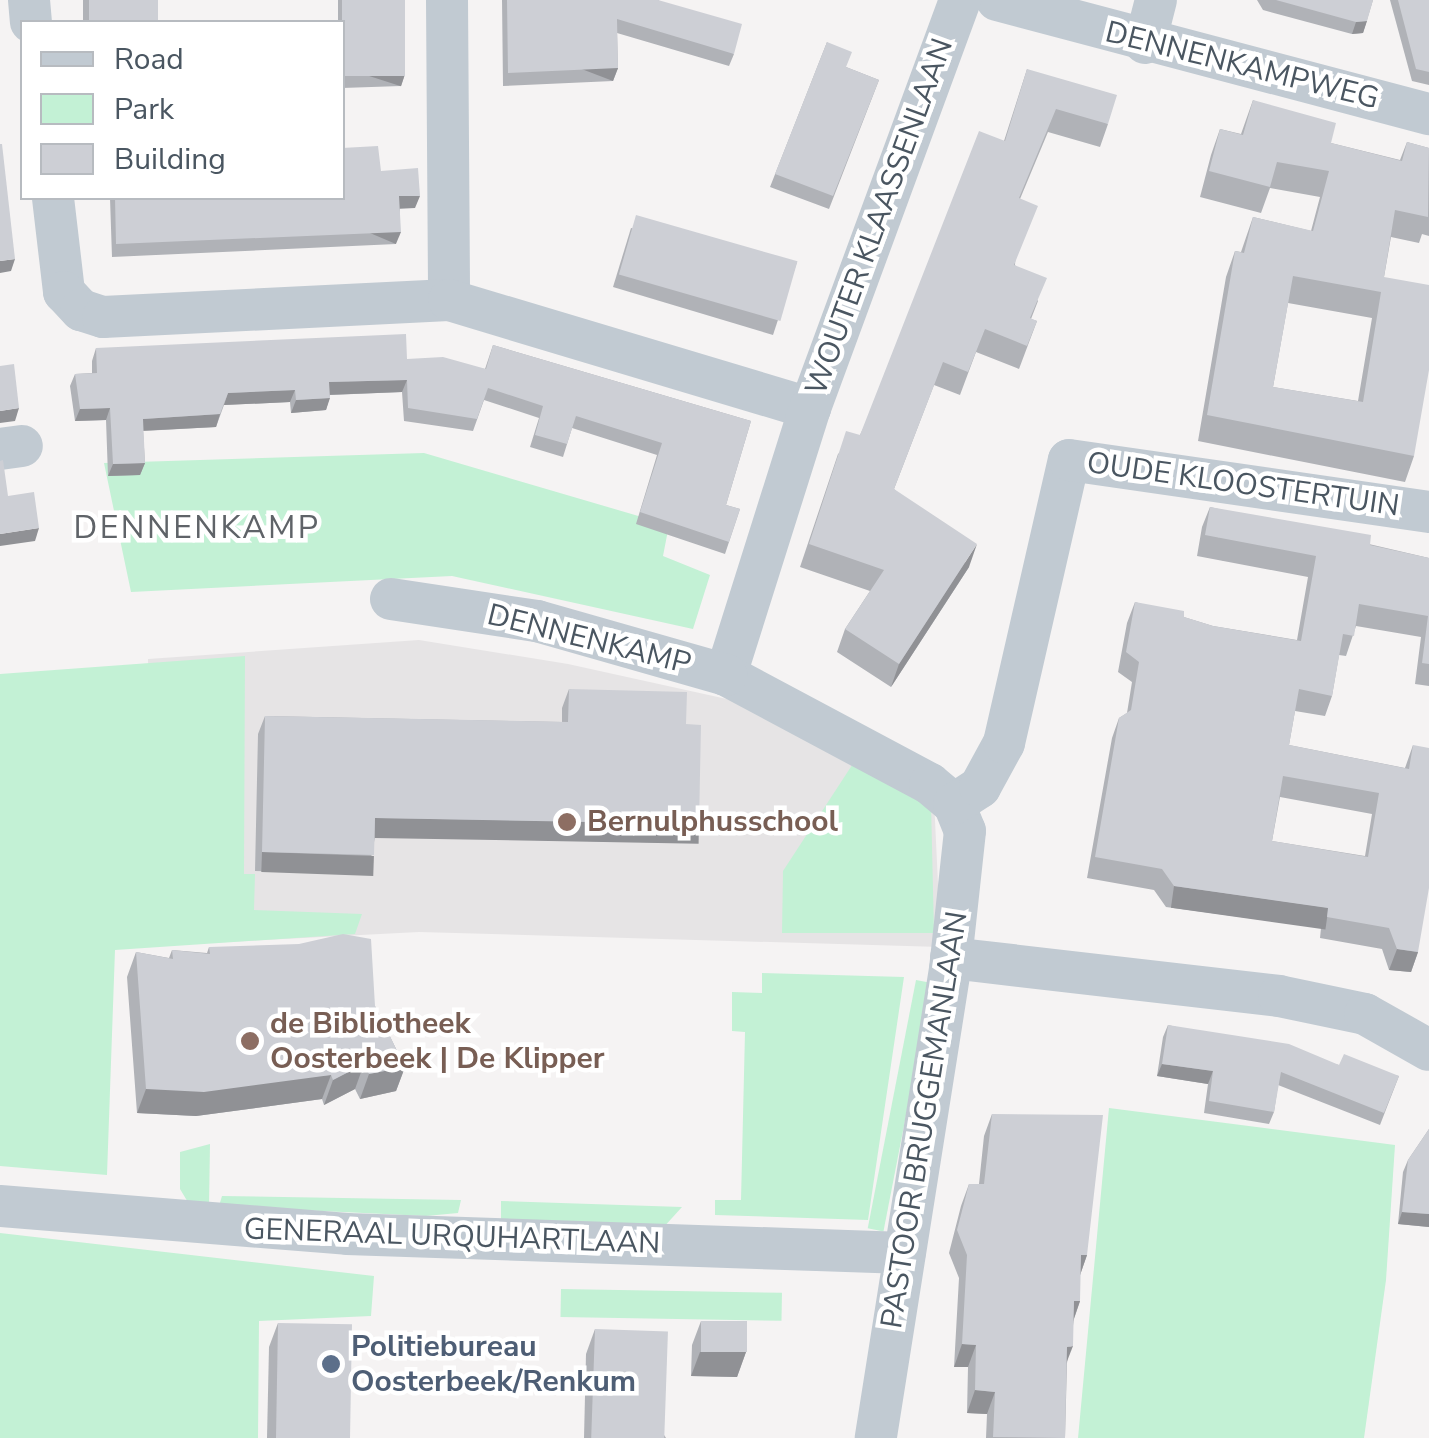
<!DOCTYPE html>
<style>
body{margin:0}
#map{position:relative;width:1429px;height:1438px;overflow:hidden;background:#f5f3f3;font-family:"Nunito Sans",sans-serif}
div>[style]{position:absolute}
.education>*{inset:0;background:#e6e4e5}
.green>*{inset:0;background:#c3f1d5;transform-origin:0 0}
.minor>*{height:42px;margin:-21px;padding:0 21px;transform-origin:21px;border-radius:21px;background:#c1cad2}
.wall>*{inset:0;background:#b0b2b7;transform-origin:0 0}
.shaded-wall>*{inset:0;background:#909195;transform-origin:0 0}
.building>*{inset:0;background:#cdcfd5;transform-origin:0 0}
.dots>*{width:28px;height:28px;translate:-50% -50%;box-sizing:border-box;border:5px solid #fff;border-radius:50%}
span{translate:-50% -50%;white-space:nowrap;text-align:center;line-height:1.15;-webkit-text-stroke:9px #fff;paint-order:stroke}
.street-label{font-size:30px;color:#4a5661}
.education-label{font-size:30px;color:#785e54;font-weight:700}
.left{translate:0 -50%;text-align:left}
.service-label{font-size:30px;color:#4e5e75;font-weight:700}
.neighbourhood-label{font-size:32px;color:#5f6368;letter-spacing:2.5px}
.legend{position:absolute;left:20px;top:20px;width:325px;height:180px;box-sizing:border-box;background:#fff;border:2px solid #b7bbc0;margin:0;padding:12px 18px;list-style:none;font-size:30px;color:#4a5661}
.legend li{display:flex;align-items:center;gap:20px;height:50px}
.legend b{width:50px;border:2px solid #b7bbc0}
</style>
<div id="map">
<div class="education">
<i style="clip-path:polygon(419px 640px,568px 664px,754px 705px,934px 799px,941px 947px,419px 932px,151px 946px,148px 659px)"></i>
</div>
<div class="green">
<i style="clip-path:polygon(424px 453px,669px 525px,663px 556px,710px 575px,693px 629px,452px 576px,131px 592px,104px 463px)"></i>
<i style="clip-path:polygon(245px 656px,244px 874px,255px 874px,254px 910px,362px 914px,355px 934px,115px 950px,107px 1175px,0 1166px,0 674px)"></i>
<i style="clip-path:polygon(858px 756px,931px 803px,934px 933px,782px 933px,783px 871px)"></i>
<i style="clip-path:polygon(762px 973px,904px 977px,868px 1220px,715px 1215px,715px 1200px,741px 1200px,745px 1032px,732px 1031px,732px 992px,762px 993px)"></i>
<i style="left:916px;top:980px;width:16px;height:253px;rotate:11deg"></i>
<i style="clip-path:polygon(1109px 1108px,1395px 1145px,1386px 1280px,1364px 1438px,1078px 1438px)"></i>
<i style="clip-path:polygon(210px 1144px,209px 1205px,189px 1204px,180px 1189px,180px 1152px)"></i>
<i style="clip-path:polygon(222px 1196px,461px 1200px,458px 1213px,426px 1216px,219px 1206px)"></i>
<i style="clip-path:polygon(501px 1201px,682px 1207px,662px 1229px,501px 1222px)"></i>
<i style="clip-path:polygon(0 1233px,374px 1276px,371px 1316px,259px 1321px,258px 1438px,0 1438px)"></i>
<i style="left:561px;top:1289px;width:221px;height:28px;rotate:1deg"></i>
</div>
<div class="minor">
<i style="left:29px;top:0;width:22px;rotate:85deg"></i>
<i style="left:447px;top:0;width:300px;rotate:89.6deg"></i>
<i style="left:997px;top:0;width:447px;rotate:14.8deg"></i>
<i style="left:1145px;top:43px;width:44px;rotate:-75.7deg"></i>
<i style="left:53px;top:198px;width:95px;rotate:83.3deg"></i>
<i style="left:64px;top:292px;width:25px;rotate:47deg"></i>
<i style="left:81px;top:310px;width:23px;rotate:18deg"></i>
<i style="left:103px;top:317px;width:346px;rotate:-2.8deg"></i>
<i style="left:449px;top:300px;width:377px;rotate:16.7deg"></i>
<i style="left:810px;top:408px;width:435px;rotate:-69.8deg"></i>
<i style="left:810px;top:408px;width:280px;rotate:107.5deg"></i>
<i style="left:726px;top:675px;width:231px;rotate:28.1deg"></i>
<i style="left:930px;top:784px;width:31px;rotate:40deg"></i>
<i style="left:954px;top:804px;width:29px;rotate:68deg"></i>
<i style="left:965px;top:831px;width:139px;rotate:96.2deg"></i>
<i style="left:950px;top:969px;width:475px;rotate:99deg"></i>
<i style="left:0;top:449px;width:22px;rotate:-8deg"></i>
<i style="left:391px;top:599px;width:148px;rotate:8.6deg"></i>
<i style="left:537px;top:621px;width:197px;rotate:15.9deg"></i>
<i style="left:954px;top:804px;width:31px;rotate:-33deg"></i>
<i style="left:980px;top:787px;width:50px;rotate:-61.4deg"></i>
<i style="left:1004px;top:743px;width:290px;rotate:-77.1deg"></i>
<i style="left:1069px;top:460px;width:364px;rotate:8.2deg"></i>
<i style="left:951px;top:958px;width:330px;rotate:6.6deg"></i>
<i style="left:1279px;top:996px;width:88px;rotate:11.8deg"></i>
<i style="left:1365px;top:1014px;width:73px;rotate:29.4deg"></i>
<i style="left:0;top:1206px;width:348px;rotate:4.6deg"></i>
<i style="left:347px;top:1234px;width:558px;rotate:1.95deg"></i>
</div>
<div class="wall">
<i style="left:83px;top:0;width:75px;height:22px"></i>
<i style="clip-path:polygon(338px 0,405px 0,405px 74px,401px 86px,342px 88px,342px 22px,338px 22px)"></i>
<i style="clip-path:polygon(502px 0,658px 0,734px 54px,729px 66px,617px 33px,618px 68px,613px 81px,503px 86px)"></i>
<i style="clip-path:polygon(1257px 0,1373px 0,1363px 33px,1352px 34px,1263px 10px)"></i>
<i style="clip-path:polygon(1390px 0,1429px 0,1429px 85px,1412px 81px)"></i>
<i style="clip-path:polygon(827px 42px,846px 67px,879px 80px,829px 209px,770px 187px)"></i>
<i style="clip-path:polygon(1027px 69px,1108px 124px,1100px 147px,1048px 132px,1020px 199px,1015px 265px,1038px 301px,1031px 319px,1037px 321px,1019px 369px,976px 352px,960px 395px,934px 385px,894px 489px,969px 567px,891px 687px,837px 652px,845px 629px,870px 591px,800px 567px,838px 454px,860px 435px,1004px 141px)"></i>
<i style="clip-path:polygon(evenodd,1253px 100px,1331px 143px,1400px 160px,1407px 142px,1429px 148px,1429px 236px,1422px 234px,1419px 243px,1391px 237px,1384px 277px,1414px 456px,1405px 482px,1198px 441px,1226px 277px,1235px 251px,1241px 252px,1253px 217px,1311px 231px,1320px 197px,1270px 188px,1261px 213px,1200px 197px,1211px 155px,1220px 129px,1241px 134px,1253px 100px,1288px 303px,1372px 318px,1358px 401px,1273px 387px,1288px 303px)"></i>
<i style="clip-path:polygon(381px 171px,415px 208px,400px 208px,396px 244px,112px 257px,110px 198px,342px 198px)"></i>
<i style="clip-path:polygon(631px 228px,797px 262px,773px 335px,613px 287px)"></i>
<i style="clip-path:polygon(493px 345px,751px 421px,726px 505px,740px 509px,725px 554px,636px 524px,657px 455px,572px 428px,563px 457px,530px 447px,539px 418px,484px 400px,473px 431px,404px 421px,402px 392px,330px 395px,326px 410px,291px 413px,290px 402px,224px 405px,216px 427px,143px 431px,145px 463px,140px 475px,108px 476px,106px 420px,75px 421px,70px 386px,75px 374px,92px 373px,92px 361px,96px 348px,407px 359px,485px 369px)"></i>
<i style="clip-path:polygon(evenodd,1210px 507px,1429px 558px,1429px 686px,1415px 684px,1421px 637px,1356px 626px,1346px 656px,1339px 655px,1332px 696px,1325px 716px,1295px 711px,1289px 745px,1405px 768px,1413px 745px,1418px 952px,1411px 972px,1389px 970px,1382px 949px,1320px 938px,1321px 928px,1166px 907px,1154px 890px,1087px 878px,1112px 738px,1119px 718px,1127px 713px,1132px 682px,1118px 672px,1127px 623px,1135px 602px,1213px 626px,1297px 640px,1308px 577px,1197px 556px,1202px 527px,1210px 507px,1280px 797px,1372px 814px,1365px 856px,1272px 841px,1280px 797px)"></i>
<i style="clip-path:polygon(569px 689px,686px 724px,692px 843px,375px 837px,368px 874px,255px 871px,258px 734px,265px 716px,562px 722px,562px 708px)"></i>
<i style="clip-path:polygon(209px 947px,375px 1006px,405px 1067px,396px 1091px,360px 1099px,355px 1089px,324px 1105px,322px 1099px,196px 1116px,137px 1113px,127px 977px,136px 952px,169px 958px,172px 950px,207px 953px)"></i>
<i style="clip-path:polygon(1168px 1025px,1339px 1065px,1399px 1076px,1380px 1125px,1278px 1085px,1274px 1112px,1269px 1124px,1204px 1113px,1208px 1084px,1157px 1076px,1163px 1037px)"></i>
<i style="clip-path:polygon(992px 1114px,1087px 1255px,1080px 1275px,1080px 1301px,1074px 1319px,1067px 1363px,1065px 1438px,986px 1438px,987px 1414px,967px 1413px,968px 1367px,954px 1367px,959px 1278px,949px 1253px,961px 1206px,969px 1184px,979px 1184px,984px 1136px)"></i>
<i style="clip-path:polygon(1429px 1129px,1429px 1227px,1398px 1224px,1403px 1172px,1408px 1160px)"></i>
<i style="clip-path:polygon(701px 1321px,746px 1352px,737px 1377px,691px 1376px,692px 1345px)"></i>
<i style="clip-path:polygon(278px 1323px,349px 1438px,267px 1438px,269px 1347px)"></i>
<i style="clip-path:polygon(595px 1329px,666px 1438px,584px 1438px,586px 1354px)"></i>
</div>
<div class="shaded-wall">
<i style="clip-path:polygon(1367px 21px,1363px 33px,1352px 34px,1356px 22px)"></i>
<i style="left:618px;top:68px;width:14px;height:110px;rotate:111deg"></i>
<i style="left:405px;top:74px;width:13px;height:62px;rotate:108deg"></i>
<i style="clip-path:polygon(399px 196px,420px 196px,415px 208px,395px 209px)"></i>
<i style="left:401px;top:232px;width:13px;height:285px;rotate:113deg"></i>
<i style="clip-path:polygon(15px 259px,11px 271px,0 273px,0 261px)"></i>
<i style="clip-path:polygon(407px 380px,402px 392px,325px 395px,329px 382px)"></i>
<i style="clip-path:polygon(295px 390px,290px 402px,224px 405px,228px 393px)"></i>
<i style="clip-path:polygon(330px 398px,326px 410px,291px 413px,296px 400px)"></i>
<i style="clip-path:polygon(19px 408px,15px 421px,0 423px,0 411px)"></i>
<i style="clip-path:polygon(110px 408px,106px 420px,75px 421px,80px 409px)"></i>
<i style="clip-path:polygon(220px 414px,216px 427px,138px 431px,143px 419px)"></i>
<i style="clip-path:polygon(145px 463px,140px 475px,108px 476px,113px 464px)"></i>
<i style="clip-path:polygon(39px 528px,35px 541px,0 546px,0 534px)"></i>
<i style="clip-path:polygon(977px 544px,969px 567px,891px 687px,899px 664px)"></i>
<i style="left:375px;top:818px;width:324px;height:20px;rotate:1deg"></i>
<i style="left:262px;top:852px;width:112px;height:20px;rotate:2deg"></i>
<i style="left:1174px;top:886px;width:156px;height:22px;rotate:8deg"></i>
<i style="clip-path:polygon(1397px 949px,1418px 952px,1411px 972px,1389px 970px)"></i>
<i style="clip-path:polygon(364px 1064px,355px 1089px,324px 1105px,333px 1080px)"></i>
<i style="clip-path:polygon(1162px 1064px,1213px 1071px,1208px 1084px,1157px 1076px)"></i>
<i style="clip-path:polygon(405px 1067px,396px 1091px,360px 1099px,369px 1074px)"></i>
<i style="clip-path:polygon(331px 1075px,322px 1099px,196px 1116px,137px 1113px,146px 1089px)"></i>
<i style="clip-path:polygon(1402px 1212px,1429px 1214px,1429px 1227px,1398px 1224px)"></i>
<i style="clip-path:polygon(1081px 1255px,1087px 1255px,1079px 1278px)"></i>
<i style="clip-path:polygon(1074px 1301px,1080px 1301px,1072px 1324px)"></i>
<i style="clip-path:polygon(962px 1344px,976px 1345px,968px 1367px,954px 1367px)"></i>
<i style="clip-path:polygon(1073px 1346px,1064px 1369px,1067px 1347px)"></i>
<i style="clip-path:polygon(700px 1352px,746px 1352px,737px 1377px,691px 1376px)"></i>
<i style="clip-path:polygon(975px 1390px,995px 1392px,987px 1414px,967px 1413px)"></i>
</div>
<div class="building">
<i style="left:89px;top:0;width:69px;height:22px"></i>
<i style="left:342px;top:0;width:63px;height:76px"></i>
<i style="clip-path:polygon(507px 0,658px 0,742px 24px,734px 54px,617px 19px,618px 68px,508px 73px)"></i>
<i style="clip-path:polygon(1276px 0,1373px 0,1367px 21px,1356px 22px)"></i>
<i style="clip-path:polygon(1398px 0,1429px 0,1429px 72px,1416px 69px)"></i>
<i style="clip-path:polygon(827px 42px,852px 52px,846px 67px,879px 80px,833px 196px,775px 174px)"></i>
<i style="clip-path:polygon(1027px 69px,1117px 95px,1108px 124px,1056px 109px,1019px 198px,1038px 206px,1014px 265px,1047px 278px,1030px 318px,1037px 321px,1027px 346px,985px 329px,968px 372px,943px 362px,894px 489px,977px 544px,899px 664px,845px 629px,884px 570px,809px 544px,846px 431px,860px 435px,979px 131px,1005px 141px)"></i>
<i style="clip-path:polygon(evenodd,1253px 100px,1336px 123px,1331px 143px,1402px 161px,1407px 142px,1429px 148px,1428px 217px,1395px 210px,1384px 277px,1429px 285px,1429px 370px,1414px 456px,1207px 415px,1235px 251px,1244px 253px,1253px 217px,1313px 231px,1329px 171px,1277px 162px,1270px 187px,1209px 171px,1220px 129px,1243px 135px,1253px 100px,1293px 276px,1381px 292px,1363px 402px,1273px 387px,1293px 276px)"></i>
<i style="clip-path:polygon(0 144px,2px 144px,15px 259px,0 261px)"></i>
<i style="clip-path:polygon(378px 146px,381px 171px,418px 168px,420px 196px,399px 196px,401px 232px,116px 244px,115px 198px,342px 198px,342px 148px)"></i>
<i style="left:636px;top:215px;width:168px;height:62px;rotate:16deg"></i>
<i style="clip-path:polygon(406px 334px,407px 359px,443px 357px,486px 369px,493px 345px,751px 421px,726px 505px,740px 509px,729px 542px,640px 512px,662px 443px,576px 416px,567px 444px,535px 435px,543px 406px,488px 388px,477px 419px,408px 408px,407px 380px,329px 382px,330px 398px,296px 400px,295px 390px,228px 393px,220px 414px,143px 419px,145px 463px,113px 464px,110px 408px,80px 409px,75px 374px,97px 373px,96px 348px)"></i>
<i style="clip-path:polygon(14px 364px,19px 408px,0 411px,0 366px)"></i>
<i style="clip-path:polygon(3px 460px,8px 496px,34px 492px,39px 528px,0 534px,0 461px)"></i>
<i style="clip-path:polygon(evenodd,1210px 507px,1371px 535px,1370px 545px,1429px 558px,1429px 664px,1422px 663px,1428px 616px,1359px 604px,1354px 636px,1343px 634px,1332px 696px,1299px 689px,1289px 745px,1409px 769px,1413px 745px,1429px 748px,1429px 888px,1418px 952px,1397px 949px,1389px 928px,1327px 917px,1328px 908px,1174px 886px,1162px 869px,1095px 857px,1119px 718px,1131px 710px,1139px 662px,1126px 652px,1135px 602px,1184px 611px,1184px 617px,1213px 626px,1301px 641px,1316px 556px,1205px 535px,1210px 507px,1283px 776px,1379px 793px,1368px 857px,1272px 841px,1283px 776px)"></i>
<i style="clip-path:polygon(569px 689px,687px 692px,686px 724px,701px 725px,699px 824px,375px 818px,374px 855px,262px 852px,265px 716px,568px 722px)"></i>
<i style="clip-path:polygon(343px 934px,371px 939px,375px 1006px,405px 1067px,369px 1074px,364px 1064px,333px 1080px,331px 1075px,204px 1092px,146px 1089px,136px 952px,173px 959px,172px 950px,210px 954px,209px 947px,299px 944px)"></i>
<i style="clip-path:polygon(1168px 1025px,1289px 1044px,1339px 1065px,1344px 1054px,1399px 1076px,1384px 1113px,1281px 1072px,1274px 1112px,1209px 1101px,1213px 1071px,1162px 1064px)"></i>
<i style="clip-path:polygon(992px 1114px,1103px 1115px,1087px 1255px,1081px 1255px,1080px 1301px,1074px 1301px,1073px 1346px,1067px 1347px,1065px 1438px,993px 1437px,995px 1392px,975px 1390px,976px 1345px,962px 1344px,967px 1255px,957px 1230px,969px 1184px,984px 1184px)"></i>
<i style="clip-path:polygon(1429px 1129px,1429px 1214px,1402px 1212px,1408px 1160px)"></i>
<i style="left:701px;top:1321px;width:46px;height:31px"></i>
<i style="left:278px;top:1323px;width:74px;height:115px;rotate:1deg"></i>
<i style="left:595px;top:1329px;width:73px;height:109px;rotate:2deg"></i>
</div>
<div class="dots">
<i style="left:567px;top:822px;background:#8d6e63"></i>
<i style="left:250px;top:1041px;background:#8d6e63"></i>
<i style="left:331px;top:1364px;background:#5c6f8a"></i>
</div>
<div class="street-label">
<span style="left:1242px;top:66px;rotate:14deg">DENNENKAMPWEG</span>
<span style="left:880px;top:217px;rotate:-70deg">WOUTER KLAASSENLAAN</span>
<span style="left:1243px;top:485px;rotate:8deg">OUDE KLOOSTERTUIN</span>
<span style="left:589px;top:640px;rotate:14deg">DENNENKAMP</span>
<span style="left:925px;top:1120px;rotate:-81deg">PASTOOR BRUGGEMANLAAN</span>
<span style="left:452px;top:1237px;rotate:2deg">GENERAAL URQUHARTLAAN</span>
</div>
<div class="education-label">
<span class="left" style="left:587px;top:822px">Bernulphusschool</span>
<span class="left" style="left:270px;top:1041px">de Bibliotheek<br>Oosterbeek | De Klipper</span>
</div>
<div class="service-label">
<span class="left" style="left:351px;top:1364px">Politiebureau<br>Oosterbeek/Renkum</span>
</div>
<div class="neighbourhood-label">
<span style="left:197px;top:528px">DENNENKAMP</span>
</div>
<ul class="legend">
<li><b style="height:12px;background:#c1cad2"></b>Road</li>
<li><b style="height:28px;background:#c3f1d5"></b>Park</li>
<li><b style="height:28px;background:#cdcfd5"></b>Building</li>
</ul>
</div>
